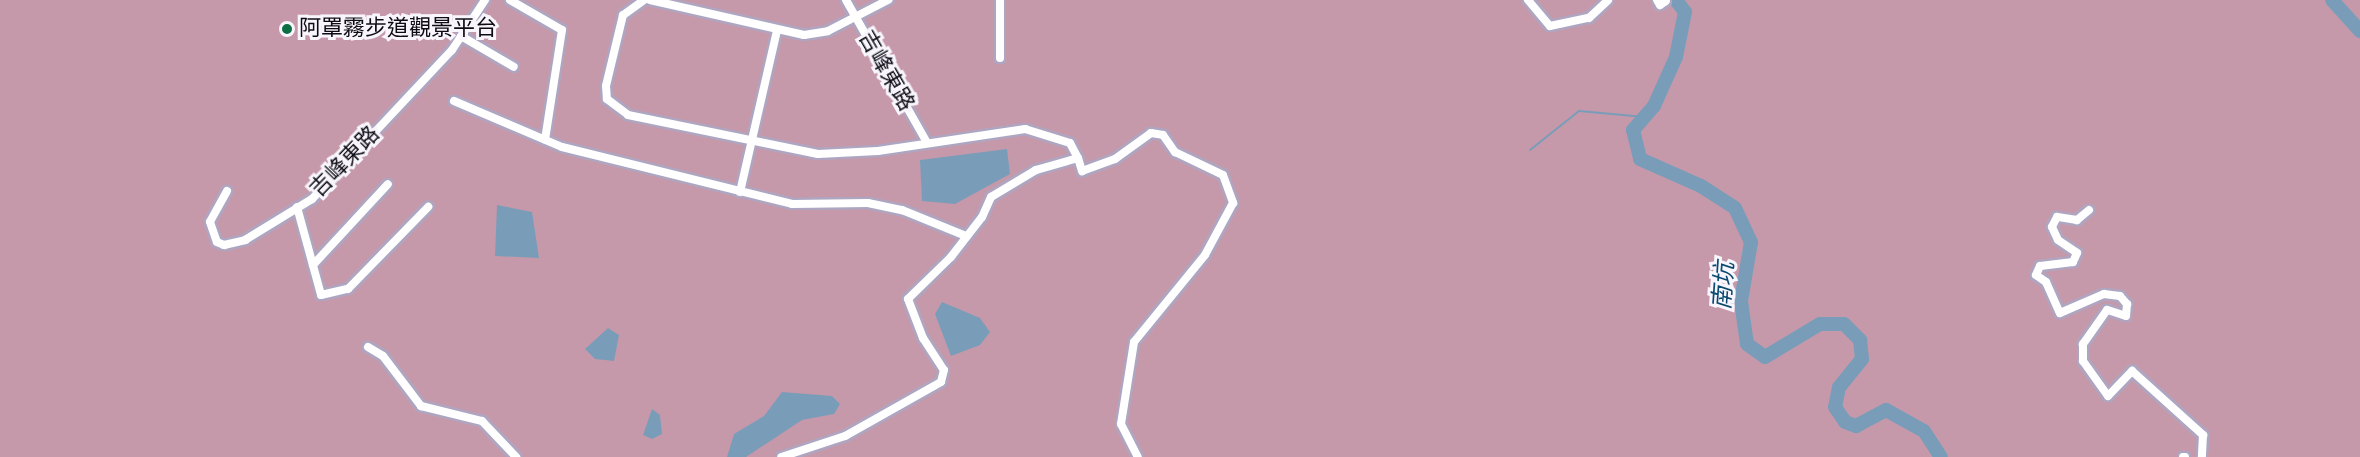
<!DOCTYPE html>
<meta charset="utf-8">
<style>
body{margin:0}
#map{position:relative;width:2360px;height:457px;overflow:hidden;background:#ece6fd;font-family:"Sofia Sans Condensed","Noto Sans TC",sans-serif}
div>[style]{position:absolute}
.forest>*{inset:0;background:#c699aa;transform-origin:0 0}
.water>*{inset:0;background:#799db9}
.stream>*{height:2px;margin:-1px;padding:0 1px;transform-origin:1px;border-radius:1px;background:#799db9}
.river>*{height:14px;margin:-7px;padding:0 7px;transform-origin:7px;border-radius:7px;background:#799db9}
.roads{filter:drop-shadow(2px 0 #aea6c1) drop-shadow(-2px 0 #aea6c1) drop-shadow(0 2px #aea6c1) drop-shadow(0 -2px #aea6c1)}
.street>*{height:8px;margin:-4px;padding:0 4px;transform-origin:4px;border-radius:4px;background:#fff}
.dots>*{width:16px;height:16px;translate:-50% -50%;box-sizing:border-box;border:3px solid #f8f6fc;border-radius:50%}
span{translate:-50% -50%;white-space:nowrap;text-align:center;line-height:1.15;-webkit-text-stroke:6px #f8f6fc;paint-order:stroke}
.poi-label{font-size:22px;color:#0d0b14}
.left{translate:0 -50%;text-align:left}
.street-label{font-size:22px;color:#0d0b14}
.water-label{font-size:24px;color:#0a496f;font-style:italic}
</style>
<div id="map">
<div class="forest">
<i style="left:0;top:0;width:2360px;height:457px"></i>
</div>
<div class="water">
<i style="clip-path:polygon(1007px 149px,1010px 174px,955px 204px,922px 201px,920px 160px)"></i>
<i style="clip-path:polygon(497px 205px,532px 212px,539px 258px,495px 256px)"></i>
<i style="clip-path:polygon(942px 302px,980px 318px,990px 332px,980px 345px,951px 356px,935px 314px)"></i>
<i style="clip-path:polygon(608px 328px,619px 335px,614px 361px,595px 359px,585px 349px)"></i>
<i style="clip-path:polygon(782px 392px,832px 396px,840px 404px,834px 414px,802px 420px,746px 457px,727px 457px,734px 434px,764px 416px)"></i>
<i style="clip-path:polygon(652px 409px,660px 415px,662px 434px,652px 439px,643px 435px)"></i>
</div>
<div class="stream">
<i style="left:1530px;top:150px;width:63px;rotate:-38.5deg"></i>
<i style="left:1579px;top:111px;width:66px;rotate:5.2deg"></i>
</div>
<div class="river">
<i style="left:1676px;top:0;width:15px;rotate:53deg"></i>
<i style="left:1685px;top:12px;width:46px;rotate:101.3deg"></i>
<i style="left:1676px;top:57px;width:54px;rotate:114.2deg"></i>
<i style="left:1654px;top:106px;width:32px;rotate:131deg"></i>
<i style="left:1633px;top:130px;width:30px;rotate:76deg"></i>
<i style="left:1640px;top:159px;width:67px;rotate:23.9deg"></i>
<i style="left:1701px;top:186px;width:40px;rotate:32.9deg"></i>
<i style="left:1735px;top:208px;width:38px;rotate:65deg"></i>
<i style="left:1751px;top:242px;width:60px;rotate:99.6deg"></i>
<i style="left:1741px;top:301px;width:43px;rotate:82.1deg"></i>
<i style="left:1747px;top:344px;width:22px;rotate:36deg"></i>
<i style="left:1765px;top:357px;width:64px;rotate:-31deg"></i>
<i style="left:1820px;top:324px;width:24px"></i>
<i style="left:1844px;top:324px;width:23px;rotate:45deg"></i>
<i style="left:1860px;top:340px;width:19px;rotate:84deg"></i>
<i style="left:1862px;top:359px;width:36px;rotate:129deg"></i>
<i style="left:1839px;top:387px;width:20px;rotate:101deg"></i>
<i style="left:1835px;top:407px;width:18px;rotate:56deg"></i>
<i style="left:1845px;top:422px;width:12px;rotate:20deg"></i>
<i style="left:1856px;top:426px;width:34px;rotate:-28deg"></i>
<i style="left:1886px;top:410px;width:43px;rotate:28.9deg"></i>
<i style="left:1924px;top:431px;width:31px;rotate:57deg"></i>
<i style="left:2332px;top:0;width:42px;rotate:47.9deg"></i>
</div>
<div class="roads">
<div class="street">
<i style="left:510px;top:0;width:60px;rotate:30deg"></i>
<i style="left:562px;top:30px;width:111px;rotate:98.8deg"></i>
<i style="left:644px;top:0;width:26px;rotate:144deg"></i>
<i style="left:623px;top:15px;width:73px;rotate:103.5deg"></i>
<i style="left:606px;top:86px;width:13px;rotate:86deg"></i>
<i style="left:607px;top:99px;width:26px;rotate:37deg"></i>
<i style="left:628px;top:115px;width:194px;rotate:11.6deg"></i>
<i style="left:818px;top:154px;width:60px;rotate:-2.9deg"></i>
<i style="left:878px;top:151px;width:149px;rotate:-8.5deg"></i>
<i style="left:1025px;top:129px;width:47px;rotate:17.3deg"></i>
<i style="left:1070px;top:143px;width:17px;rotate:62deg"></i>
<i style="left:1078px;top:158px;width:44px;rotate:164.1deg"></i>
<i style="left:1036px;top:170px;width:52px;rotate:149deg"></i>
<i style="left:991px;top:197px;width:22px;rotate:114deg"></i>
<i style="left:982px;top:217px;width:51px;rotate:127.8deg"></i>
<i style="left:951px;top:257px;width:60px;rotate:135.7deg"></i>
<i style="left:908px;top:299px;width:42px;rotate:69deg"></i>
<i style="left:923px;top:338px;width:38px;rotate:57deg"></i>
<i style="left:944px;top:370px;width:12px;rotate:104deg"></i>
<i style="left:941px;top:382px;width:110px;rotate:150.6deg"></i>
<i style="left:845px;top:436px;width:67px;rotate:161.8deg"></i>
<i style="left:650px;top:0;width:158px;rotate:12.8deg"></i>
<i style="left:804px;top:35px;width:24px;rotate:-9deg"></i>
<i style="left:828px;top:31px;width:68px;rotate:-27.3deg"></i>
<i style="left:846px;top:0;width:162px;rotate:60.4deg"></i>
<i style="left:1528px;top:0;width:34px;rotate:50deg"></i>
<i style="left:1550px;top:26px;width:40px;rotate:-12deg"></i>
<i style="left:1589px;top:18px;width:26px;rotate:-43deg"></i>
<i style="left:1657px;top:0;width:6px;rotate:59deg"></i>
<i style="left:1660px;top:5px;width:7px;rotate:-34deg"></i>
<i style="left:461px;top:36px;width:61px;rotate:30.3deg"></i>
<i style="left:1000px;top:58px;width:58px;rotate:-90deg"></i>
<i style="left:454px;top:101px;width:117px;rotate:23.1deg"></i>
<i style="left:562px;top:147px;width:237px;rotate:13.9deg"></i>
<i style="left:792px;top:204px;width:76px;rotate:-0.8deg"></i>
<i style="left:868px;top:203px;width:35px;rotate:12deg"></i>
<i style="left:902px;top:210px;width:69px;rotate:22.1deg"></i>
<i style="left:1078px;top:158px;width:14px;rotate:73deg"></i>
<i style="left:1082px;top:171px;width:35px;rotate:-20deg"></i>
<i style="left:1115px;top:159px;width:44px;rotate:-35.8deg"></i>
<i style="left:1151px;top:133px;width:12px;rotate:9deg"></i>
<i style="left:1163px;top:135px;width:21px;rotate:55deg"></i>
<i style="left:1175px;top:152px;width:53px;rotate:25.6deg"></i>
<i style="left:1223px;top:175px;width:30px;rotate:70deg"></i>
<i style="left:1233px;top:203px;width:59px;rotate:118.3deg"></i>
<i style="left:1205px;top:255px;width:112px;rotate:129.2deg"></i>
<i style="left:1134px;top:342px;width:83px;rotate:99deg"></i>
<i style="left:1121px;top:424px;width:37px;rotate:63deg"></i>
<i style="left:227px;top:191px;width:35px;rotate:119deg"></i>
<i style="left:210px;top:222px;width:21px;rotate:71deg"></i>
<i style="left:217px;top:242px;width:8px;rotate:23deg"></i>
<i style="left:224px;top:245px;width:22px;rotate:-13deg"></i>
<i style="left:245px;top:240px;width:79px;rotate:-31.5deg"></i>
<i style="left:312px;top:199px;width:204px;rotate:-46.8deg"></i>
<i style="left:452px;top:50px;width:60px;rotate:-56.6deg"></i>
<i style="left:740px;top:192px;width:166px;rotate:-77.1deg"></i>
<i style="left:297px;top:207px;width:91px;rotate:74.7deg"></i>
<i style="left:321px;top:295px;width:28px;rotate:-13deg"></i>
<i style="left:348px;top:289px;width:115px;rotate:-45.7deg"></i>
<i style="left:2089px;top:210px;width:16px;rotate:140deg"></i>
<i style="left:2077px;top:220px;width:20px;rotate:-171deg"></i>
<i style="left:2057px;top:217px;width:11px;rotate:117deg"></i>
<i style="left:2052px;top:227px;width:14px;rotate:65deg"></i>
<i style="left:2058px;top:240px;width:23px;rotate:34deg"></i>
<i style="left:2077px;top:253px;width:10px;rotate:114deg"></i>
<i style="left:2073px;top:262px;width:33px;rotate:173deg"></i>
<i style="left:2040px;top:266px;width:10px;rotate:114deg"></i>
<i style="left:2036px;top:275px;width:12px;rotate:35deg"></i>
<i style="left:2046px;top:282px;width:34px;rotate:66deg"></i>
<i style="left:2060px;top:313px;width:48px;rotate:-23.4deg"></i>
<i style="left:2104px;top:294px;width:16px;rotate:7deg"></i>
<i style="left:2120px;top:296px;width:11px;rotate:49deg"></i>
<i style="left:2127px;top:304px;width:12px;rotate:95deg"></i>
<i style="left:2126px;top:316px;width:20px;rotate:-162deg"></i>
<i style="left:2107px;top:310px;width:42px;rotate:125.2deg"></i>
<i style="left:2083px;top:344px;width:17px;rotate:90deg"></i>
<i style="left:2083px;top:361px;width:43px;rotate:54.5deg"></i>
<i style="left:2108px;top:396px;width:35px;rotate:-46deg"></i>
<i style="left:2132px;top:371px;width:96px;rotate:42deg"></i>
<i style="left:2203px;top:435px;width:22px;rotate:93deg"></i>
<i style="left:313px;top:265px;width:110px;rotate:-47.2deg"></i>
<i style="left:368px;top:347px;width:17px;rotate:31deg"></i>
<i style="left:383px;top:356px;width:63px;rotate:52.8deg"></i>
<i style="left:421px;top:406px;width:63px;rotate:13.8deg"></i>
<i style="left:482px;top:421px;width:50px;rotate:46.6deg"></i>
<i style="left:2183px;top:457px;width:2px"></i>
</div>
</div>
<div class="dots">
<i style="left:287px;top:29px;background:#0d6e44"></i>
</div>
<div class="poi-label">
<span class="left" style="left:299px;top:29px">阿罩霧步道觀景平台</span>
</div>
<div class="street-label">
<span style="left:886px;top:71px;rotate:60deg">吉峰東路</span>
<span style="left:345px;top:162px;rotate:-46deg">吉峰東路</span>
</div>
<div class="water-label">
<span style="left:1724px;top:286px;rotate:-86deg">南坑</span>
</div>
</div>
